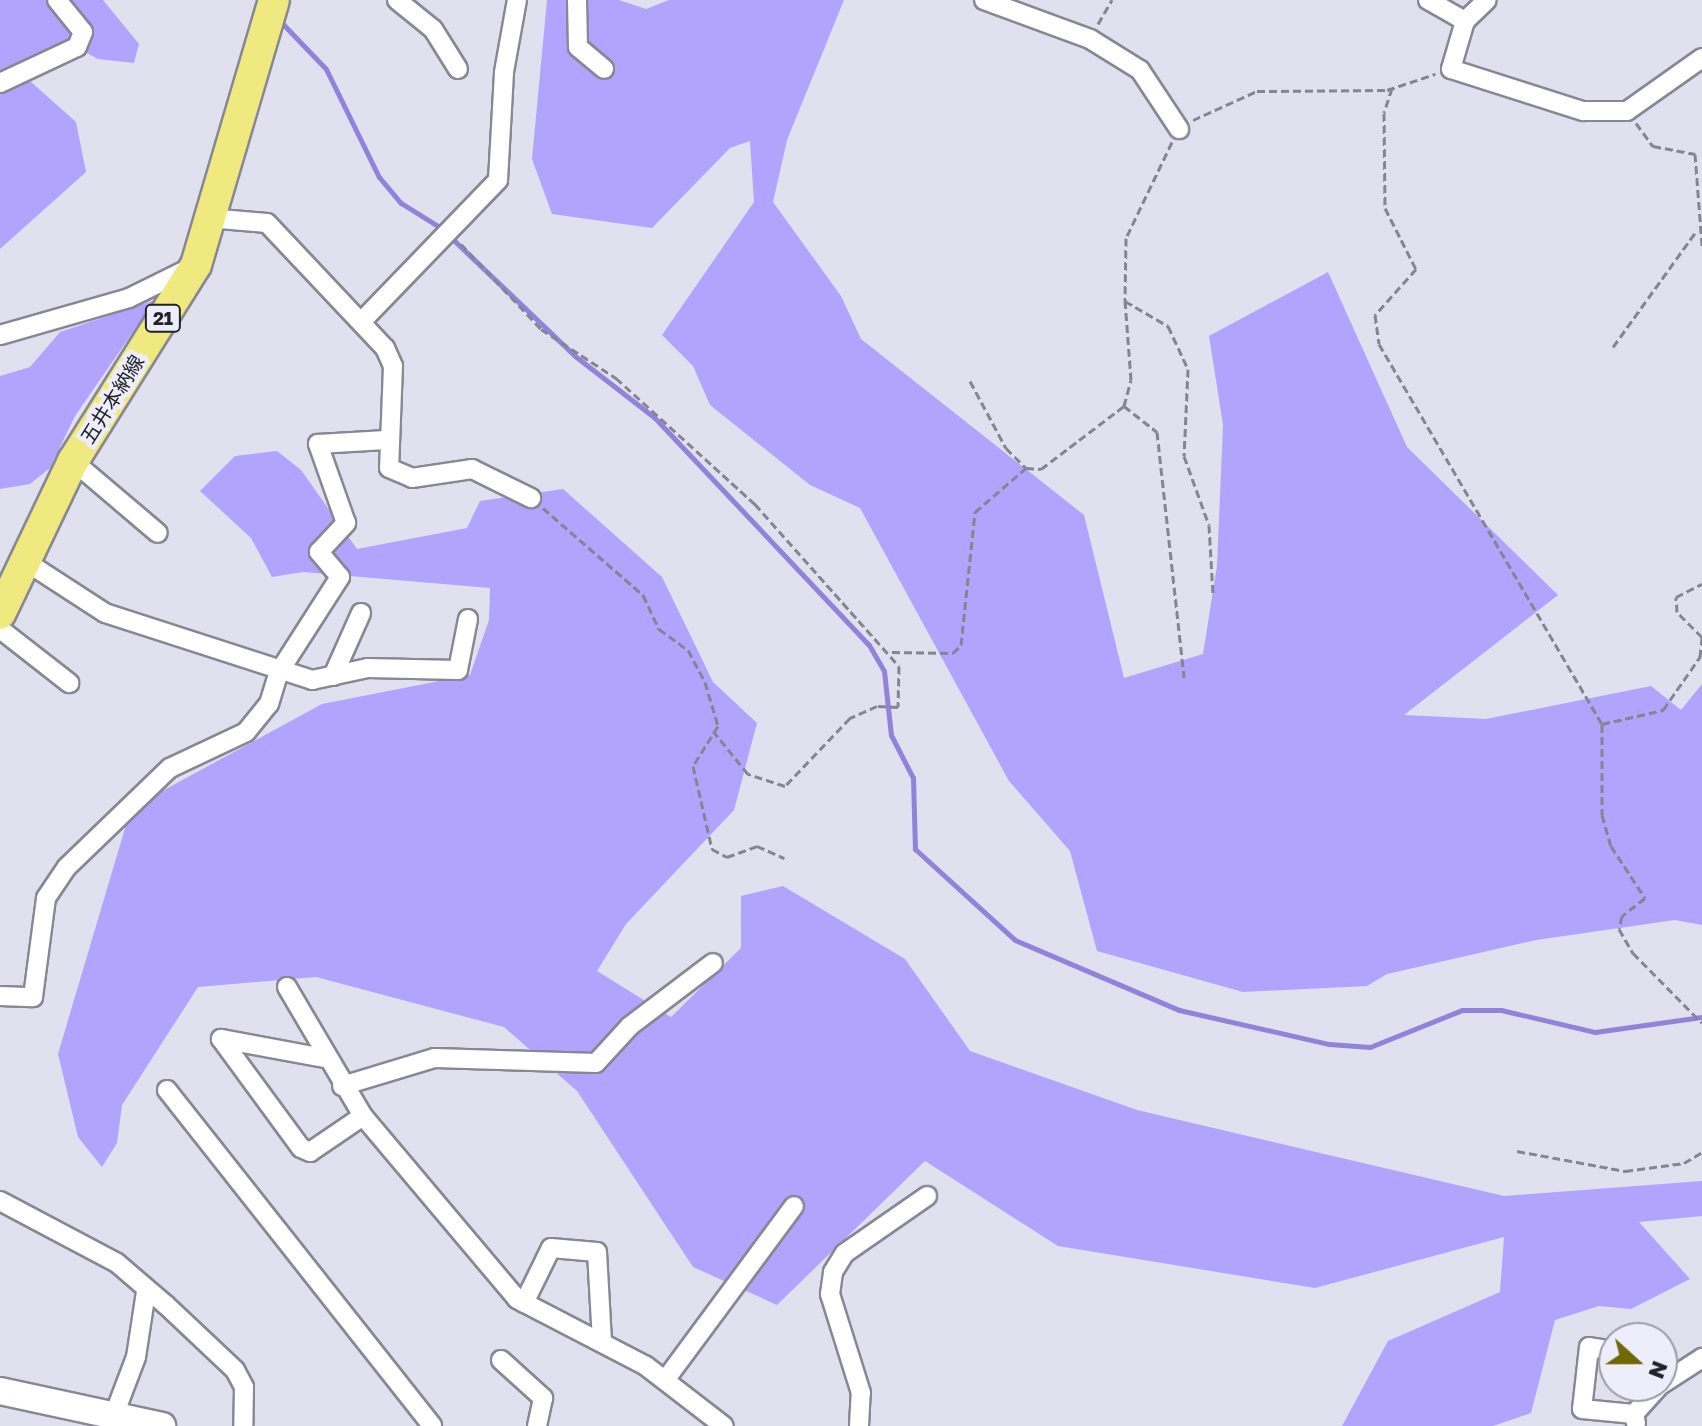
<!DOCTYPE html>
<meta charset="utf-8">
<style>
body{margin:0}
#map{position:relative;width:1702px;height:1426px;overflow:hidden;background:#e1e0ee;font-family:"Golos Text","Noto Sans JP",sans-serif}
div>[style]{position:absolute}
.forest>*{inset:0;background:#b2a3fe}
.stream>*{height:5px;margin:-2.5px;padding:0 2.5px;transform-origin:2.5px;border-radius:2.5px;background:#9282da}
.path>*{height:3px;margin-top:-1.5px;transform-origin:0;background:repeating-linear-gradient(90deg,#86858f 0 8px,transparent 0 12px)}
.roads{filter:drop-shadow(2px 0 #898794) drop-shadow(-2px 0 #898794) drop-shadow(0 2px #898794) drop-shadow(0 -2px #898794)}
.street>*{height:18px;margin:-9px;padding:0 9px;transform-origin:9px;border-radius:9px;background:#fff}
.secondary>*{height:26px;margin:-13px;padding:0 13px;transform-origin:13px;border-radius:13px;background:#fff}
.primary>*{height:30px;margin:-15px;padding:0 15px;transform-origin:15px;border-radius:15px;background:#efe97f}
span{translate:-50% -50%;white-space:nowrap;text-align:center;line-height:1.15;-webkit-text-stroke:8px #eeedfb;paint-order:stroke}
.shield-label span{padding:2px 6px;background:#eeedfb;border:2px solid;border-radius:6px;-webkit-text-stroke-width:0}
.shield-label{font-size:18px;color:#222227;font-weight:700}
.street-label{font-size:20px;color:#222227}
.north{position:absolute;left:1598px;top:1322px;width:80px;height:80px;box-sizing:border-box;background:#eeedfb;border:2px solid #9c9ca6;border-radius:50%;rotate:111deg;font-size:22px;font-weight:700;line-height:32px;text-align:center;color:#222227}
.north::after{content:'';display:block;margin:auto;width:28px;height:36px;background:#6e6902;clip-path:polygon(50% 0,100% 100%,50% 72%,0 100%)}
</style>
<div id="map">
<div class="forest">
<i style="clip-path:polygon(0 0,103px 0,139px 44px,134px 63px,98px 59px,76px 47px,12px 65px,76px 122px,86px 172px,0 249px)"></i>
<i style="clip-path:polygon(547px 0,619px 0,646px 9px,669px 0,844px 0,787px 140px,773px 202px,841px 296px,861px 339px,1084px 515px,1124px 678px,1203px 654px,1217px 566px,1223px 425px,1209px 336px,1328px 272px,1407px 447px,1558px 595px,1404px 715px,1486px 719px,1651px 686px,1681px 710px,1702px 684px,1702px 925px,1675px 920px,1536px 940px,1387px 974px,1367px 986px,1243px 992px,1097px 951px,1070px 851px,1009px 781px,860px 508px,810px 485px,710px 405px,693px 366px,662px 335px,754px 202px,750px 141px,730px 148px,652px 228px,552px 214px,532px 159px)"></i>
<i style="clip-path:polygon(155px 300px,75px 416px,50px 468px,30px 484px,0 489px,0 376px,30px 367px,60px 332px)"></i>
<i style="clip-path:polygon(277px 451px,301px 470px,357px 549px,467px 528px,480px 501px,563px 489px,662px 577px,713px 682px,757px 723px,734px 810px,626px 924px,597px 971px,671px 1017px,741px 948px,741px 896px,783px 886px,905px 959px,970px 1051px,1137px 1110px,1504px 1196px,1702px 1181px,1702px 1216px,1639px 1222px,1690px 1279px,1631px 1309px,1599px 1306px,1555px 1320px,1531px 1413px,1493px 1426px,1342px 1426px,1388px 1341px,1500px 1292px,1504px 1237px,1315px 1288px,1058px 1246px,925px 1161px,777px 1305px,693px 1267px,577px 1091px,504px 1027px,316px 977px,198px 987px,122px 1105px,117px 1143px,102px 1167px,78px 1137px,58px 1054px,131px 808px,322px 704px,470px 675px,489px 620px,490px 588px,303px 572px,272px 577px,251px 538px,200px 491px,235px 456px)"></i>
</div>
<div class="stream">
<i style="left:279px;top:20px;width:68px;rotate:46.2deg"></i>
<i style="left:326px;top:69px;width:120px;rotate:63.9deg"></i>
<i style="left:379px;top:177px;width:34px;rotate:50deg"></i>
<i style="left:401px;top:203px;width:47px;rotate:32deg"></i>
<i style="left:441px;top:228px;width:185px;rotate:43.7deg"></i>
<i style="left:575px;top:356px;width:100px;rotate:37.7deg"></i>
<i style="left:654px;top:417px;width:313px;rotate:46.7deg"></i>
<i style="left:869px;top:645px;width:30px;rotate:60deg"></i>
<i style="left:884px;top:671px;width:64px;rotate:83.8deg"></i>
<i style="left:891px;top:735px;width:48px;rotate:62.9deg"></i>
<i style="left:913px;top:778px;width:71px;rotate:88.4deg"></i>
<i style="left:915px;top:849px;width:135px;rotate:42.3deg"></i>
<i style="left:1015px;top:940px;width:178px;rotate:23.1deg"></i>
<i style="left:1179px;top:1010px;width:154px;rotate:12.8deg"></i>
<i style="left:1329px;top:1044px;width:41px;rotate:4.2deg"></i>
<i style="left:1370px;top:1047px;width:99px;rotate:-21.9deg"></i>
<i style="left:1462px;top:1010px;width:39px"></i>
<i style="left:1501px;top:1010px;width:97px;rotate:13.2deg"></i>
<i style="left:1595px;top:1032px;width:108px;rotate:-8deg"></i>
</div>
<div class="path">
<i style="left:1098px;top:24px;width:28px;rotate:-60deg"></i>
<i style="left:1392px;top:88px;width:26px;rotate:108deg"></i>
<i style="left:1384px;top:113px;width:95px;rotate:89.4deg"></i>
<i style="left:1385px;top:208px;width:68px;rotate:63.1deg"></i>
<i style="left:1416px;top:269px;width:62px;rotate:131.7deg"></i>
<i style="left:1375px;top:315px;width:29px;rotate:82deg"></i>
<i style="left:1379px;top:344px;width:441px;rotate:59.6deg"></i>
<i style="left:1602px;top:724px;width:91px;rotate:90deg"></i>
<i style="left:1602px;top:815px;width:32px;rotate:74deg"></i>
<i style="left:1611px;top:846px;width:62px;rotate:56.8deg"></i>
<i style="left:1645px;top:898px;width:29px;rotate:142deg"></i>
<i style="left:1622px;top:916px;width:13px;rotate:103deg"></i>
<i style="left:1619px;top:929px;width:28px;rotate:60deg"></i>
<i style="left:1633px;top:953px;width:98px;rotate:45.4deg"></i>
<i style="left:1193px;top:120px;width:70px;rotate:-24.4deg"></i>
<i style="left:1257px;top:91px;width:130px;rotate:-0.4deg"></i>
<i style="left:1387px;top:90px;width:51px;rotate:-18.4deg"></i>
<i style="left:1636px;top:123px;width:29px;rotate:54deg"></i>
<i style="left:1653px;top:146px;width:43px;rotate:10.8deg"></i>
<i style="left:1695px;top:154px;width:92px;rotate:85.6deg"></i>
<i style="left:1172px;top:142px;width:106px;rotate:115.6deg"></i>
<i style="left:1126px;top:238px;width:63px;rotate:90.9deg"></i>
<i style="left:1125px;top:301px;width:50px;rotate:30.2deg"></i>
<i style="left:1168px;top:326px;width:47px;rotate:65.1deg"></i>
<i style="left:1188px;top:369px;width:87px;rotate:92.6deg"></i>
<i style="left:1184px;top:456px;width:73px;rotate:70.1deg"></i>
<i style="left:1209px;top:525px;width:69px;rotate:86.7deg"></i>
<i style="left:461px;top:244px;width:117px;rotate:46.7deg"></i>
<i style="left:541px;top:329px;width:90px;rotate:33.2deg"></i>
<i style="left:616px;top:378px;width:188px;rotate:42.2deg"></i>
<i style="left:755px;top:504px;width:217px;rotate:48.4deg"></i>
<i style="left:899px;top:666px;width:41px;rotate:91.4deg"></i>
<i style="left:898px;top:707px;width:21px;rotate:-177deg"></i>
<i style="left:877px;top:706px;width:30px;rotate:156deg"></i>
<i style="left:850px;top:718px;width:94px;rotate:133.7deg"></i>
<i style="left:785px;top:786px;width:39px;rotate:-162deg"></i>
<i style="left:748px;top:774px;width:55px;rotate:-129.1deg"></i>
<i style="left:1613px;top:347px;width:144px;rotate:-54.3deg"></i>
<i style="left:970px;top:381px;width:76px;rotate:61.8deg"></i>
<i style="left:1006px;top:448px;width:28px;rotate:45deg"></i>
<i style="left:1026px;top:468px;width:15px;rotate:4deg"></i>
<i style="left:1041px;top:469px;width:104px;rotate:-37.2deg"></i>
<i style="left:1124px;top:406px;width:27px;rotate:-75deg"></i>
<i style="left:1131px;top:380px;width:79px;rotate:-94.3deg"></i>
<i style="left:1124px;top:406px;width:42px;rotate:38.2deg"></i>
<i style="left:1157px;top:432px;width:247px;rotate:83.7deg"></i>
<i style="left:543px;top:508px;width:133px;rotate:41deg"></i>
<i style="left:643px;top:595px;width:38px;rotate:65deg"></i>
<i style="left:659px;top:629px;width:36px;rotate:36deg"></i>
<i style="left:688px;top:650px;width:36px;rotate:62deg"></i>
<i style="left:705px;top:682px;width:46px;rotate:73.5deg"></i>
<i style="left:718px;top:726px;width:47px;rotate:122deg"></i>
<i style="left:693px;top:766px;width:85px;rotate:77.1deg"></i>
<i style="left:712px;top:849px;width:17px;rotate:28deg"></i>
<i style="left:727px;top:857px;width:32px;rotate:-20deg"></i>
<i style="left:757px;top:846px;width:30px;rotate:24deg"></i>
<i style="left:892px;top:652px;width:61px;rotate:0.9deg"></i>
<i style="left:953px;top:653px;width:11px;rotate:-45deg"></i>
<i style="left:961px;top:645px;width:134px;rotate:-84deg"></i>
<i style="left:975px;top:512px;width:67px;rotate:-40.8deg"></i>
<i style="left:1602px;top:724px;width:63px;rotate:-12.9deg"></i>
<i style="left:1663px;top:710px;width:65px;rotate:-55.1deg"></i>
<i style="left:1700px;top:657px;width:20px;rotate:-84deg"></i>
<i style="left:1702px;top:637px;width:35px;rotate:-135deg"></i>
<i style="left:1677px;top:612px;width:15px;rotate:-94deg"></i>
<i style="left:1676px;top:597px;width:29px;rotate:-27deg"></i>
<i style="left:1517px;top:1151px;width:110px;rotate:10.5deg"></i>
<i style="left:1625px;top:1171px;width:60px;rotate:-7.7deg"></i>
<i style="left:1684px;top:1163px;width:21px;rotate:-31deg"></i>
</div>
<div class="roads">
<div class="street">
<i style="left:397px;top:0;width:46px;rotate:38.9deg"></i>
<i style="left:433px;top:29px;width:47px;rotate:58deg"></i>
<i style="left:577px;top:0;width:47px;rotate:88.8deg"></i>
<i style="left:578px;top:47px;width:34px;rotate:40deg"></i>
<i style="left:984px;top:0;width:113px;rotate:20.2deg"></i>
<i style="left:1090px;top:39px;width:59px;rotate:31.8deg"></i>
<i style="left:1140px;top:70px;width:71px;rotate:56.5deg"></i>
<i style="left:1428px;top:0;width:43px;rotate:29.6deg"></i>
<i style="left:1465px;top:21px;width:30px;rotate:-44deg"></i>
<i style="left:1465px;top:21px;width:50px;rotate:106.3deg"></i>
<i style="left:1451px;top:69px;width:139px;rotate:17.7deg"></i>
<i style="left:1583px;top:111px;width:44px"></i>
<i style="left:1627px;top:111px;width:92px;rotate:-35.2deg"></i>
<i style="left:0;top:83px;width:85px;rotate:-25.1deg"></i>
<i style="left:77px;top:47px;width:16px;rotate:-68deg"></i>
<i style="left:83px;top:32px;width:41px;rotate:-129.1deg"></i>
<i style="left:208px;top:218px;width:59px;rotate:4.8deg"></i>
<i style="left:267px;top:223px;width:172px;rotate:46.7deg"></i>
<i style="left:385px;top:348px;width:20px;rotate:66deg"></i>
<i style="left:393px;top:366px;width:102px;rotate:92.2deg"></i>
<i style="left:389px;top:468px;width:25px;rotate:23deg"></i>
<i style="left:412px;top:478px;width:61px;rotate:-8.5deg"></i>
<i style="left:472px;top:469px;width:66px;rotate:26.2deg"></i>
<i style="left:362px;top:321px;width:196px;rotate:-46deg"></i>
<i style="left:498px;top:180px;width:108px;rotate:-86.8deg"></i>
<i style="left:504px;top:72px;width:73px;rotate:-79.8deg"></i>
<i style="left:0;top:335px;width:134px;rotate:-16deg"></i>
<i style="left:129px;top:298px;width:75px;rotate:-26.2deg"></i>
<i style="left:73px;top:461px;width:111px;rotate:40.3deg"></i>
<i style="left:25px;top:561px;width:95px;rotate:33deg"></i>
<i style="left:105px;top:613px;width:218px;rotate:17.9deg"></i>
<i style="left:312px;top:680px;width:57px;rotate:-12.1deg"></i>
<i style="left:368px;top:668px;width:90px;rotate:1.3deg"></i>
<i style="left:458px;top:670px;width:52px;rotate:-78.9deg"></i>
<i style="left:0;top:629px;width:88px;rotate:38deg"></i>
<i style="left:333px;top:676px;width:69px;rotate:-66deg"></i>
<i style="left:287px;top:987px;width:150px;rotate:59.5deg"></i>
<i style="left:363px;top:1116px;width:239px;rotate:49.9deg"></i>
<i style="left:517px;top:1299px;width:145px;rotate:27.4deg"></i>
<i style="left:646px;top:1366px;width:98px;rotate:37.6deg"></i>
<i style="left:0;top:996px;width:33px;rotate:2deg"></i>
<i style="left:33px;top:997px;width:100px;rotate:-82.5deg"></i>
<i style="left:46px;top:898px;width:37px;rotate:-56deg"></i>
<i style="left:67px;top:867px;width:143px;rotate:-43.9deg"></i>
<i style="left:170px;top:768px;width:84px;rotate:-25.3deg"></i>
<i style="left:246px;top:732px;width:36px;rotate:-51deg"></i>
<i style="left:269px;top:704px;width:34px;rotate:-73deg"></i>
<i style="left:279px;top:672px;width:113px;rotate:-57.3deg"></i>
<i style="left:340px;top:577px;width:33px;rotate:-130deg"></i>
<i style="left:319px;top:552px;width:40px;rotate:-47deg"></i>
<i style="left:346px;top:523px;width:84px;rotate:-109.5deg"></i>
<i style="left:318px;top:444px;width:68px;rotate:-3.4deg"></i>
<i style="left:324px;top:1058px;width:105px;rotate:-169.5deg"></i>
<i style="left:221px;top:1039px;width:135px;rotate:53.7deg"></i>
<i style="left:301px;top:1148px;width:10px;rotate:24deg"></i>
<i style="left:310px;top:1152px;width:64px;rotate:-34.2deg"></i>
<i style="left:342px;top:1086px;width:97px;rotate:-16.8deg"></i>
<i style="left:435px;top:1058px;width:161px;rotate:1.8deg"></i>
<i style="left:596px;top:1063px;width:50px;rotate:-47.4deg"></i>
<i style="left:630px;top:1026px;width:104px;rotate:-37.2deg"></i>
<i style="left:167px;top:1090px;width:428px;rotate:51.7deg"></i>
<i style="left:0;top:1201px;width:132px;rotate:27.9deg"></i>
<i style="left:117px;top:1263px;width:65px;rotate:40.6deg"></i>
<i style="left:166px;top:1305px;width:95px;rotate:43.3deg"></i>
<i style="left:235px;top:1370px;width:19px;rotate:62deg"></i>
<i style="left:244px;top:1387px;width:39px;rotate:91deg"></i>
<i style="left:524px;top:1303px;width:61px;rotate:-63.9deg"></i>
<i style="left:551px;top:1248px;width:46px;rotate:5deg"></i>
<i style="left:597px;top:1252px;width:89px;rotate:86.8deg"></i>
<i style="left:1614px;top:1351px;width:25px;rotate:-171deg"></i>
<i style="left:1589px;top:1347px;width:62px;rotate:96.4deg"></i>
<i style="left:1582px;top:1409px;width:52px;rotate:5.5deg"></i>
<i style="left:501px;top:1360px;width:57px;rotate:42.1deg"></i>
<i style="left:543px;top:1398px;width:29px;rotate:102deg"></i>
<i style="left:666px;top:1379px;width:215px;rotate:-53.5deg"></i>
<i style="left:1662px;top:1384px;width:48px;rotate:-33deg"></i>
<i style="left:114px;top:1415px;width:62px;rotate:-69.2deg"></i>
<i style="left:136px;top:1357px;width:66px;rotate:-81.3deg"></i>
<i style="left:1636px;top:1423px;width:9px;rotate:-103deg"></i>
<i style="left:1634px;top:1414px;width:38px;rotate:-48deg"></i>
<i style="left:859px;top:1426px;width:33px;rotate:-87deg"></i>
<i style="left:861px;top:1393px;width:104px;rotate:-107.4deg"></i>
<i style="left:830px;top:1294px;width:22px;rotate:-82deg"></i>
<i style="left:833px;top:1272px;width:22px;rotate:-58deg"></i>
<i style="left:845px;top:1253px;width:100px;rotate:-34.8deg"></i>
</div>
<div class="secondary">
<i style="left:0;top:1391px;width:166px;rotate:12.2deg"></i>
</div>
<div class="primary">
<i style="left:0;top:614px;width:170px;rotate:-64.5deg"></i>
<i style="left:73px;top:461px;width:231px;rotate:-57.9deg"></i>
<i style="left:196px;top:265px;width:276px;rotate:-73.6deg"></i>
</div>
</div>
<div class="shield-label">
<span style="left:163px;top:318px">21</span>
</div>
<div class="street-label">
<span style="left:112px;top:399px;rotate:-58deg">五井本納線</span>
</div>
<div class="north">N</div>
</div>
